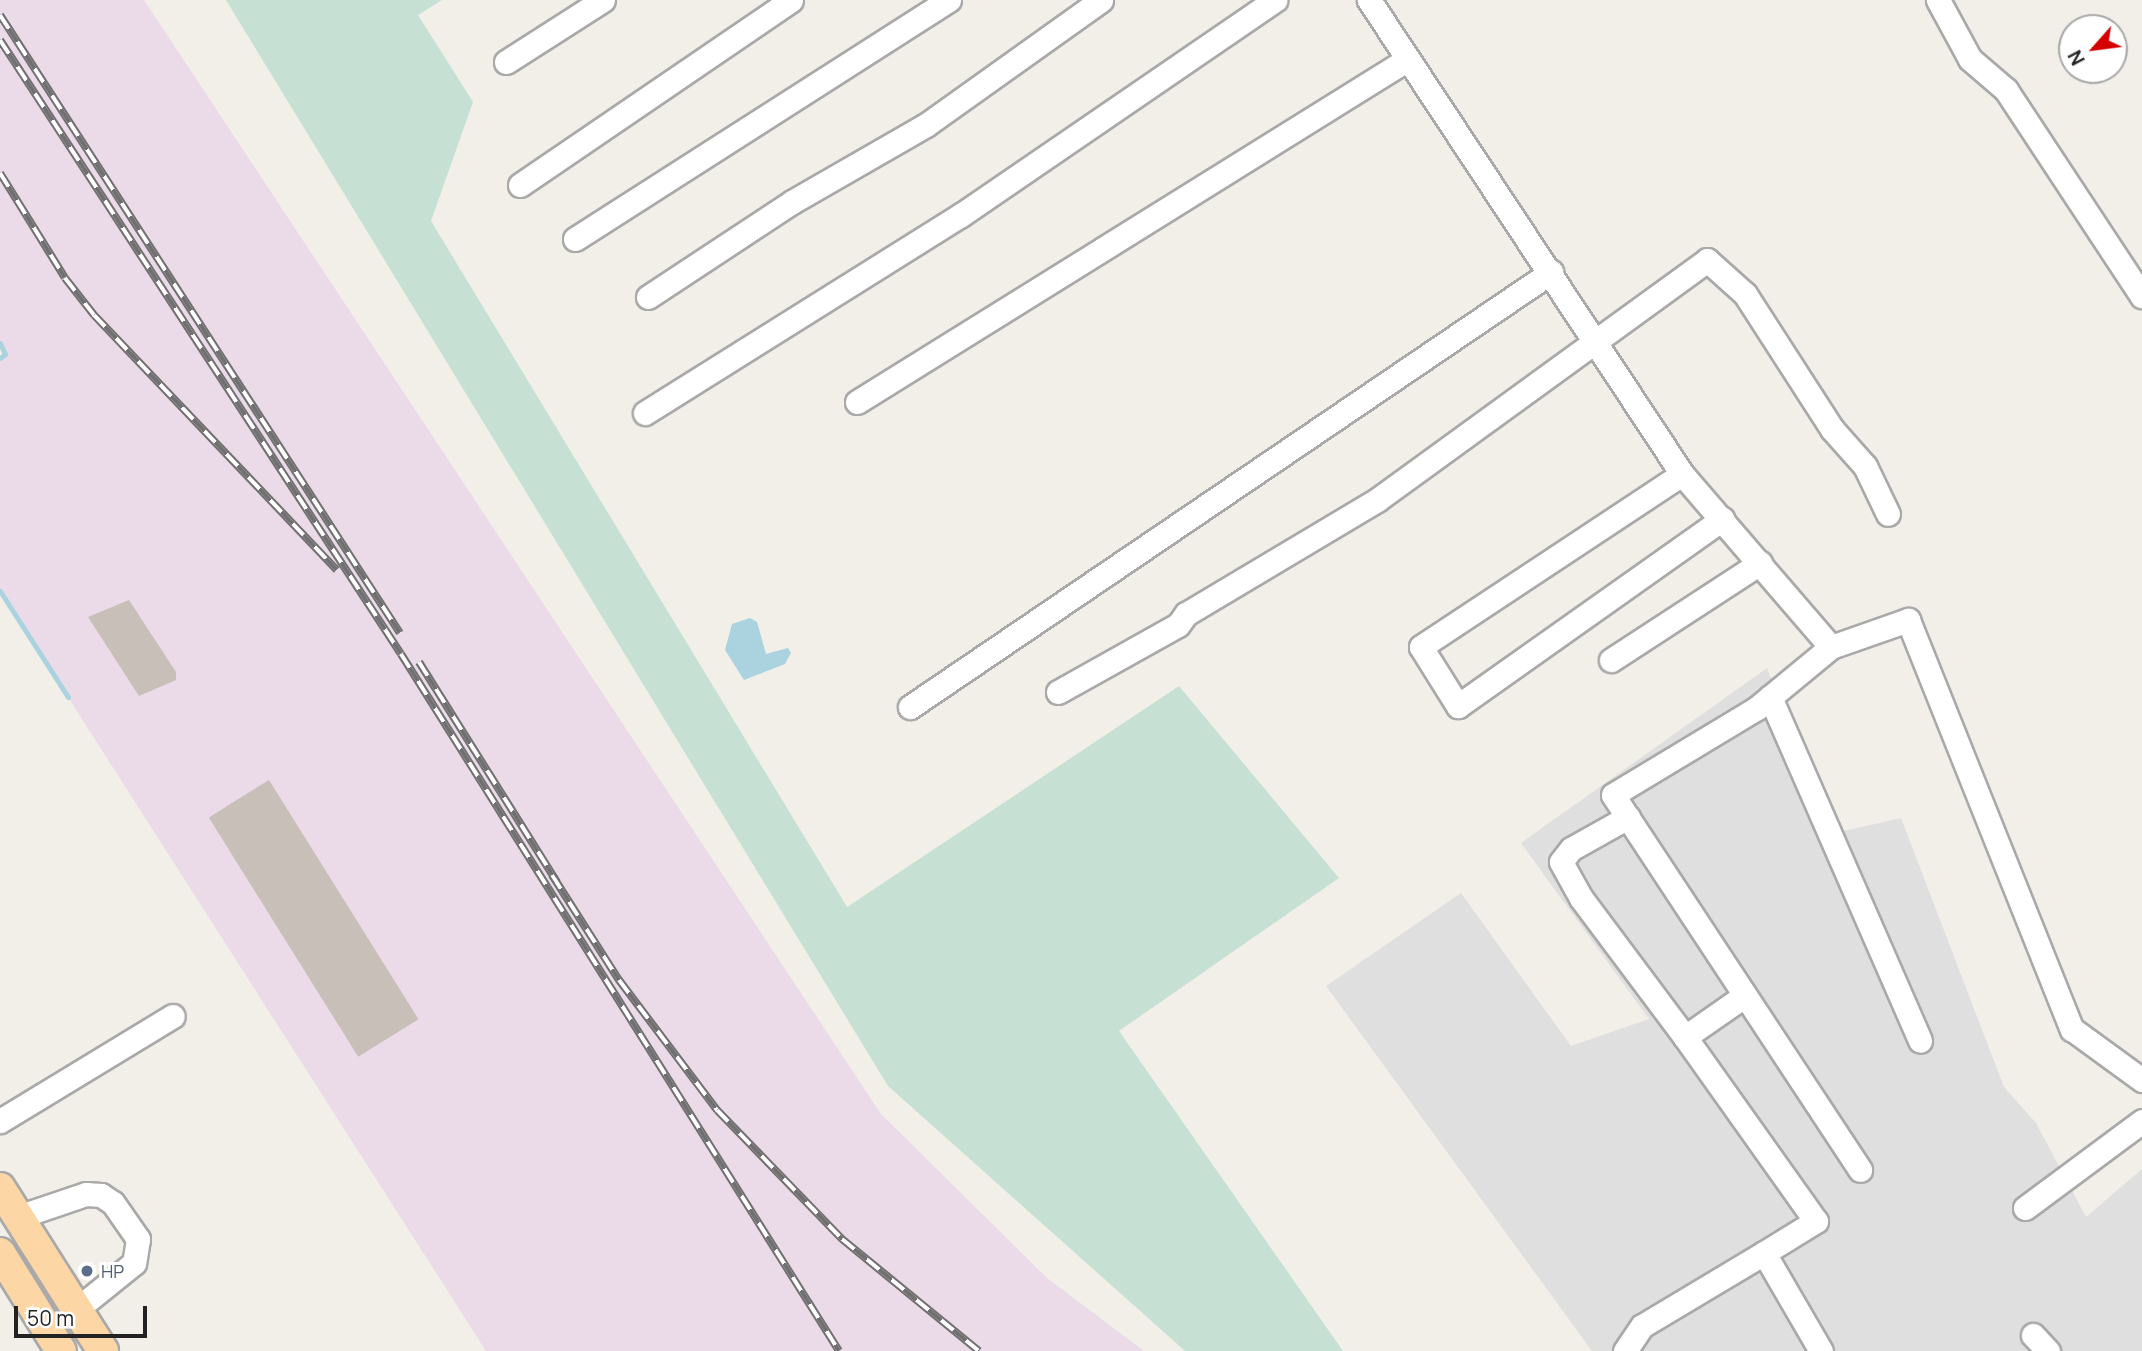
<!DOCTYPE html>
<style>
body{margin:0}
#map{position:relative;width:2142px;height:1351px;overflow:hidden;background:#f2efe9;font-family:Manrope,sans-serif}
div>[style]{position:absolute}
.residential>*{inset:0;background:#e0dfdf}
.industrial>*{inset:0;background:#ebdbe8}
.wetland>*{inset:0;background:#c6e0d4}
.water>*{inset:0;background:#aad3df}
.stream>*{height:5px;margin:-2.5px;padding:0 2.5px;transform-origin:2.5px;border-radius:2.5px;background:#aad3df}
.building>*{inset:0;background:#c7bfb8;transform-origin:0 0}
.roads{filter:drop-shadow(2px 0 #a9a9a9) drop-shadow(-2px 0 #a9a9a9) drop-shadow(0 2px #a9a9a9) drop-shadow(0 -2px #a9a9a9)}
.minor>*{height:23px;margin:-11.5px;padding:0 11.5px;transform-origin:11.5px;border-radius:11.5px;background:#fff}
.major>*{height:30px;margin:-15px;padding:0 15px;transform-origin:15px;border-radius:15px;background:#fcd6a4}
.rail>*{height:8px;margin-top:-4px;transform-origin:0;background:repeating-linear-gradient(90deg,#fff 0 16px,#707070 0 32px);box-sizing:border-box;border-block:2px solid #707070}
.dots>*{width:19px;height:19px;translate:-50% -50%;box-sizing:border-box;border:4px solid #fff;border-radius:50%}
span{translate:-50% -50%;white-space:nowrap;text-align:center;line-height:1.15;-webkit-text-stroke:6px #fff;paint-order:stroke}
.service-label{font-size:18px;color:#4e5e75}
.left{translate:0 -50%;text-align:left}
.north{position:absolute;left:2058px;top:14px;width:70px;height:70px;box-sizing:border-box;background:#fff;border:2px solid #a7a7a7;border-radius:50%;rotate:242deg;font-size:19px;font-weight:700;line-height:28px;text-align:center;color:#222}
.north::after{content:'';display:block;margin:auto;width:24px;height:32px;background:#d40000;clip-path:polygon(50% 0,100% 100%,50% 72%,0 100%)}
.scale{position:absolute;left:14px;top:1306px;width:133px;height:32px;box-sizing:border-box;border:4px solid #222;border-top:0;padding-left:9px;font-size:21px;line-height:24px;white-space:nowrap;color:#222;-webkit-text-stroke:5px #fff;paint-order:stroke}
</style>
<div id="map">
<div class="residential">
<i style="clip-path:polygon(1767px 668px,1831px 834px,1901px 818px,2004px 1087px,2036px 1123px,2086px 1217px,2142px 1169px,2142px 1351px,1592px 1351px,1326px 986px,1461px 893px,1571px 1046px,1649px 1019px,1521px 843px)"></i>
</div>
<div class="industrial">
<i style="clip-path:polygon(0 0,144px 0,881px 1114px,1047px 1278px,1144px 1351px,486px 1351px,0 591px,0 358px,5px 354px,0 346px)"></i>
</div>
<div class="wetland">
<i style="clip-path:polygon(226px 0,442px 0,418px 15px,473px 102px,431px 221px,847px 907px,1179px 686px,1339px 878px,1119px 1031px,1343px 1351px,1185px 1351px,888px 1086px)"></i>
</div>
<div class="water">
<i style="clip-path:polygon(750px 618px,757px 622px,766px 654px,788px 648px,791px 653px,785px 664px,744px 680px,725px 650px,732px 624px)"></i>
</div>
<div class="stream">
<i style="left:0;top:343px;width:12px;rotate:66deg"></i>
<i style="left:5px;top:354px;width:6px;rotate:141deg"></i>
<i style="left:0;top:591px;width:126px;rotate:57.3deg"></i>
</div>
<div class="building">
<i style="clip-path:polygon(129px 600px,176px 672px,176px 680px,139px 696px,88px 617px)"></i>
<i style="left:269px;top:780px;width:282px;height:71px;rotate:58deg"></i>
</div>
<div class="roads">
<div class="minor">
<i style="left:1369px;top:0;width:568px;rotate:56.56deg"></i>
<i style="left:1682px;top:474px;width:228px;rotate:49.3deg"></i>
<i style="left:1831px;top:647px;width:82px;rotate:-19.3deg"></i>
<i style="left:1908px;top:620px;width:441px;rotate:68.2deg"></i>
<i style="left:2072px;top:1029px;width:87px;rotate:36.1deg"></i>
<i style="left:1938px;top:0;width:67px;rotate:61.5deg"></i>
<i style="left:1970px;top:59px;width:48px;rotate:40.7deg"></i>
<i style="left:2006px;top:90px;width:247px;rotate:56.6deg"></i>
<i style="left:506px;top:62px;width:115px;rotate:-32.6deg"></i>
<i style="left:520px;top:185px;width:328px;rotate:-34.3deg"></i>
<i style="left:575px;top:239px;width:444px;rotate:-32.6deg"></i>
<i style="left:648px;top:297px;width:173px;rotate:-33.4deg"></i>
<i style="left:792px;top:202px;width:155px;rotate:-29.9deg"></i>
<i style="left:926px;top:125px;width:215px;rotate:-35.5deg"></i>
<i style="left:857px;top:402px;width:649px;rotate:-31.9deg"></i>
<i style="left:645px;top:413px;width:373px;rotate:-32.1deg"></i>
<i style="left:961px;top:215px;width:381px;rotate:-34.4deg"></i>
<i style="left:1682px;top:474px;width:313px;rotate:146.5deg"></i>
<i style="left:1421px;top:647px;width:70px;rotate:57.9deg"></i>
<i style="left:1458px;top:706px;width:324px;rotate:-35.3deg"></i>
<i style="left:1831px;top:647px;width:96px;rotate:140.5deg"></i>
<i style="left:1757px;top:708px;width:168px;rotate:148.9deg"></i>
<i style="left:1613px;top:795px;width:449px;rotate:56.6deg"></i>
<i style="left:1611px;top:660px;width:178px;rotate:-33.1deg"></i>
<i style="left:1058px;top:692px;width:137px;rotate:-29.2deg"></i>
<i style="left:1178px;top:625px;width:14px;rotate:-54deg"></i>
<i style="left:1186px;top:614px;width:222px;rotate:-30.8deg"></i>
<i style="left:1377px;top:500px;width:408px;rotate:-36deg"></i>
<i style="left:1707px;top:260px;width:51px;rotate:41.8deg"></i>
<i style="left:1745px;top:294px;width:161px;rotate:57.2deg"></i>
<i style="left:1832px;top:429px;width:50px;rotate:48.3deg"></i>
<i style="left:1865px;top:466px;width:53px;rotate:64.4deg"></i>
<i style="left:1770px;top:697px;width:375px;rotate:66.4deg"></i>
<i style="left:910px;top:707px;width:775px;rotate:-34.16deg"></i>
<i style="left:1628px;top:817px;width:65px;rotate:150.7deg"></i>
<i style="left:1571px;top:849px;width:16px;rotate:128deg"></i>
<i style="left:1561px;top:862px;width:41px;rotate:60.9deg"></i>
<i style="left:1581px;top:898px;width:174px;rotate:53.2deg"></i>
<i style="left:1744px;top:996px;width:72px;rotate:145.2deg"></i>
<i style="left:1685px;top:1037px;width:226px;rotate:54.6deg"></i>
<i style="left:1816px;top:1221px;width:61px;rotate:148.4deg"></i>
<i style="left:1764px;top:1253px;width:113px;rotate:59.8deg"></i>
<i style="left:0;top:1121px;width:202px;rotate:-31.3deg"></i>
<i style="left:2025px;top:1208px;width:146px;rotate:-36.6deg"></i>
<i style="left:18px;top:1217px;width:72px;rotate:-18.7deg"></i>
<i style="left:86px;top:1194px;width:15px;rotate:4deg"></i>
<i style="left:101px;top:1195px;width:14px;rotate:34deg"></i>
<i style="left:113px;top:1203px;width:44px;rotate:55.2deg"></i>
<i style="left:138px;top:1239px;width:24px;rotate:99deg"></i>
<i style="left:134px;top:1263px;width:73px;rotate:141.1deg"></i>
<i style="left:2033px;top:1335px;width:22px;rotate:47deg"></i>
<i style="left:1625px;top:1351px;width:30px;rotate:-56deg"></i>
<i style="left:1642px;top:1326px;width:142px;rotate:-30.9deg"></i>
</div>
<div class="major">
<i style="left:0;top:1188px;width:193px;rotate:57.7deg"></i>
<i style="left:0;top:1253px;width:115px;rotate:58.1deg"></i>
</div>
</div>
<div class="rail">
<i style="left:0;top:15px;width:736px;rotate:57.09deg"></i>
<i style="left:0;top:40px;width:733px;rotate:56.85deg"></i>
<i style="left:401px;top:654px;width:823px;rotate:57.85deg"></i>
<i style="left:0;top:173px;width:123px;rotate:58.2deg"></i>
<i style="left:65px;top:278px;width:47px;rotate:51.9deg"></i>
<i style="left:94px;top:315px;width:352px;rotate:46.4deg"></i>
<i style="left:419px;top:662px;width:260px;rotate:57.9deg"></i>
<i style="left:552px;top:875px;width:125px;rotate:57.5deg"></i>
<i style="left:619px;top:980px;width:163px;rotate:53deg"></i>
<i style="left:717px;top:1110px;width:180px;rotate:45.9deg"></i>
<i style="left:842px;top:1239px;width:177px;rotate:39.3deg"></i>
</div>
<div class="dots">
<i style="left:87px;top:1271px;background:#5c6f8a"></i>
</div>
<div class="service-label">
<span class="left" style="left:101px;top:1271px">HP</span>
</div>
<div class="north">N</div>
<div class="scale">50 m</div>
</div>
